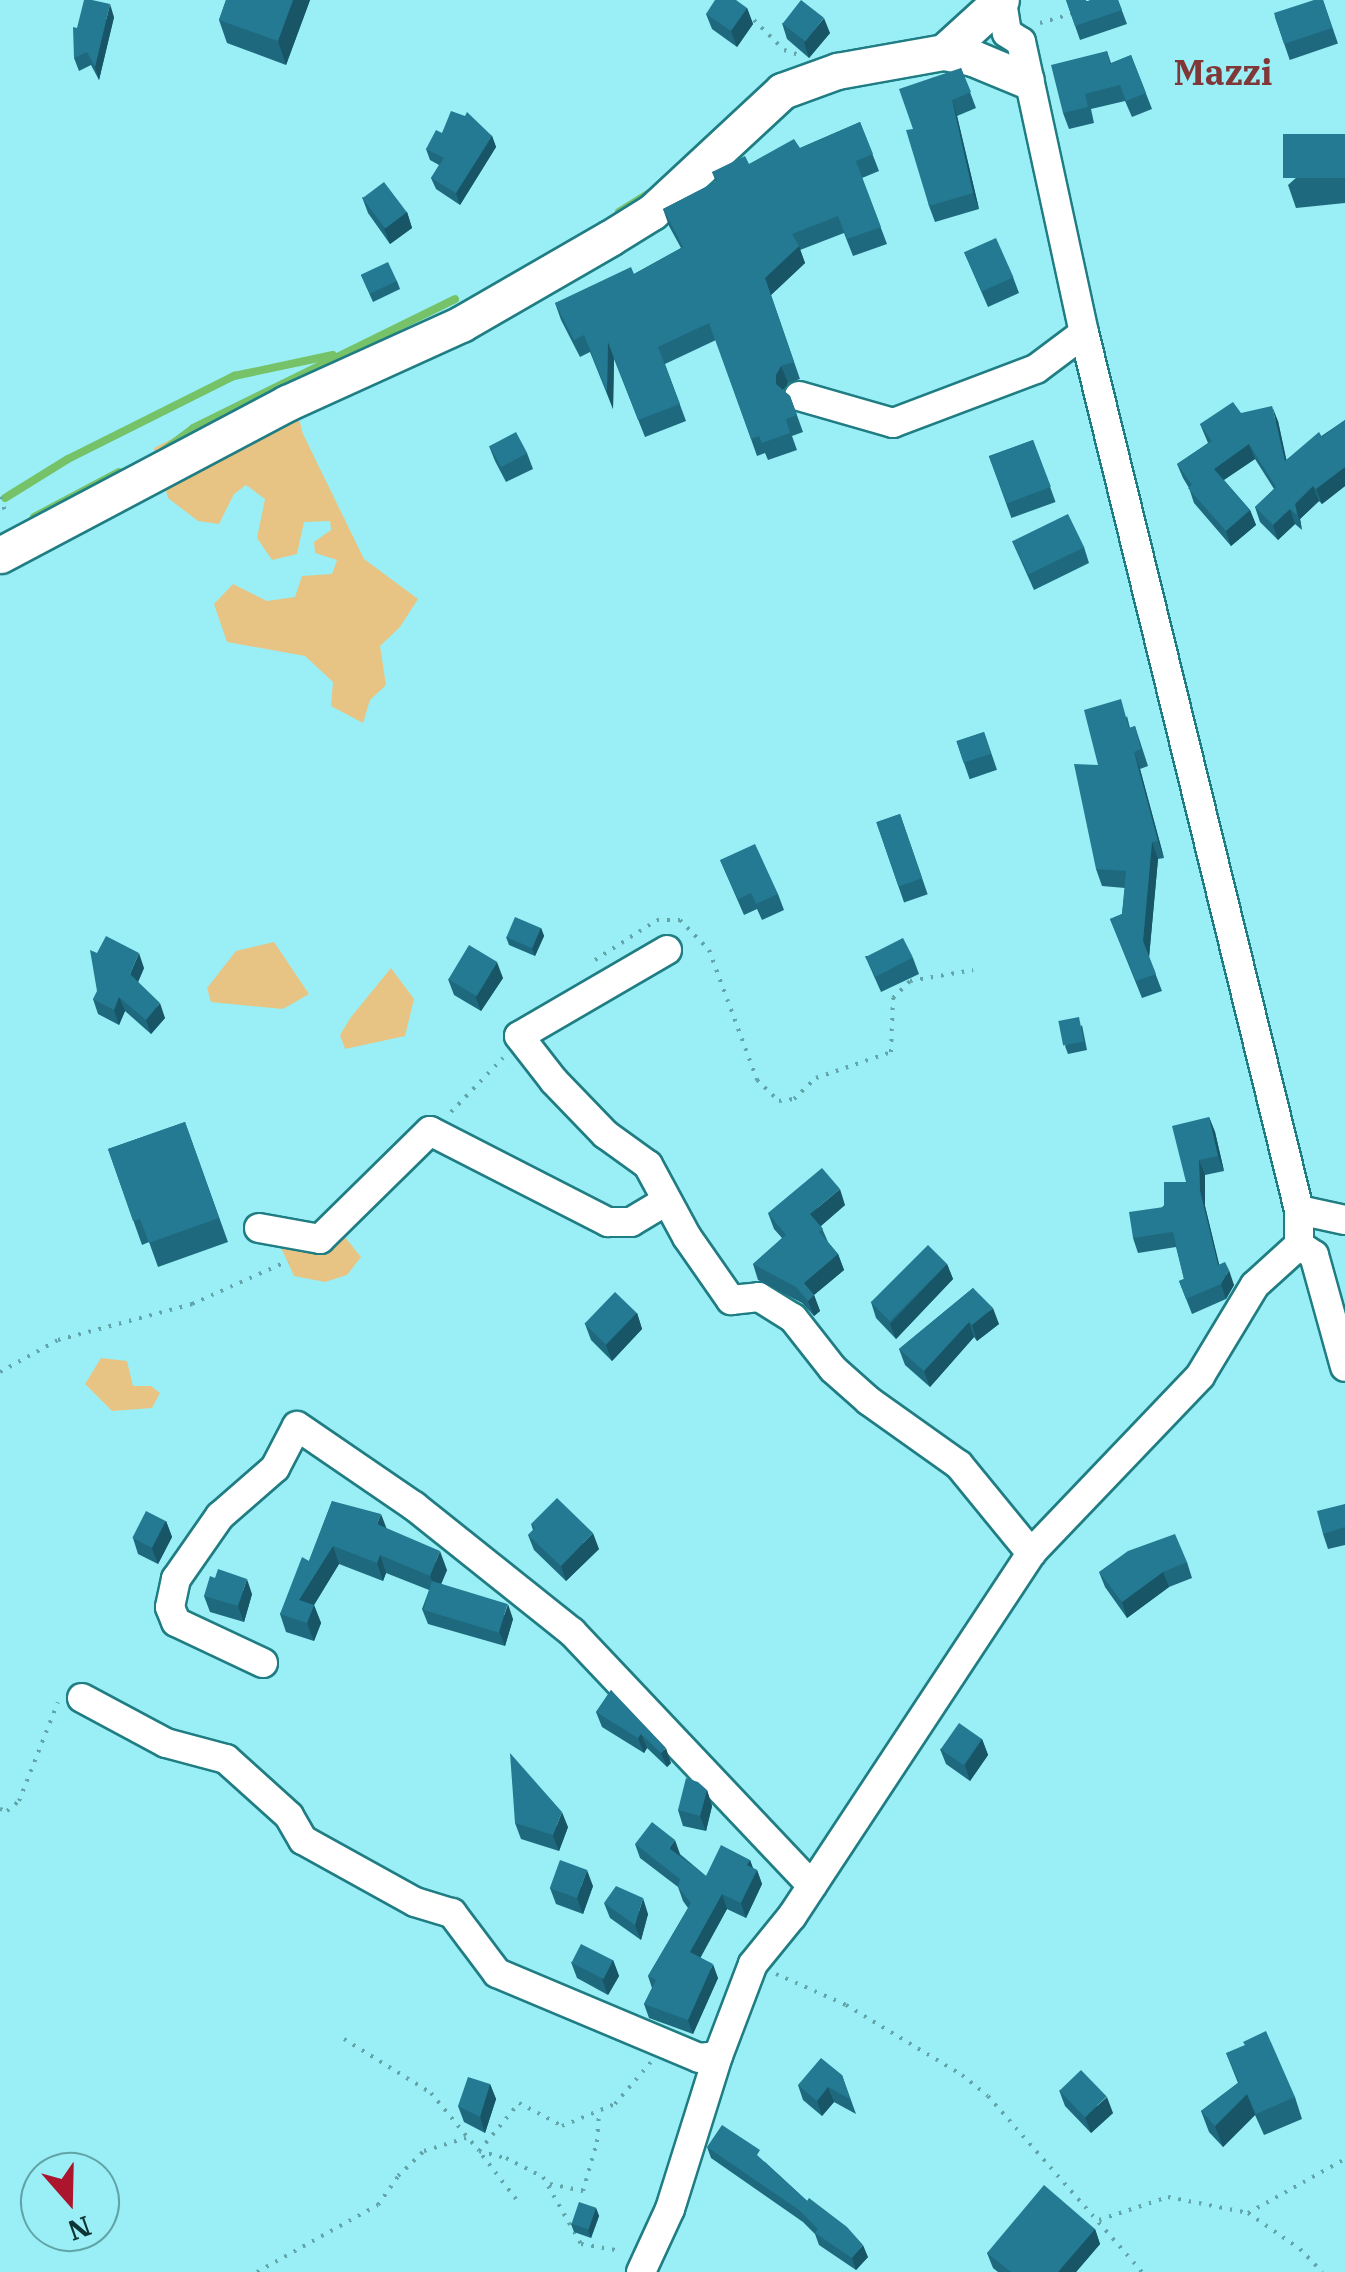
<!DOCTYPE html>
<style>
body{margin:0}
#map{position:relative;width:1345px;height:2272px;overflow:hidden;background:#99eff5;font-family:"IBM Plex Serif",serif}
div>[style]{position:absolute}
.green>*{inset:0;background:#e8c484}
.stream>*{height:8px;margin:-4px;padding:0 4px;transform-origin:4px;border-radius:4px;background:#75c268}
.path>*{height:4px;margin-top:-2px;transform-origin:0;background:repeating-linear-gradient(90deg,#62a5a9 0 2.5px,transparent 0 10.5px)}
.roads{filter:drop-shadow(2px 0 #207d83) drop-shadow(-2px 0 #207d83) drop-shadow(0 2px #207d83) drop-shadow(0 -2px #207d83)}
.minor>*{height:28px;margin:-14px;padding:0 14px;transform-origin:14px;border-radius:14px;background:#fff}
.tertiary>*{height:35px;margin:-17.5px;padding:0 17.5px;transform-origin:17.5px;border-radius:17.5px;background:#fff}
.wall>*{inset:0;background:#1e697e;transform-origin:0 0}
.shaded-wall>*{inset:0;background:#185566}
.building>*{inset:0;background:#237a92;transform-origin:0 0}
span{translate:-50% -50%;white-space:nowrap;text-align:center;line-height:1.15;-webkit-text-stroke:10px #99eff5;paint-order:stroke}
.quarter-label{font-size:35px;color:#7f3738;font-weight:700}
.north{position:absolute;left:20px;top:2152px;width:100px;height:100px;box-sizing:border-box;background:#99eff5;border:2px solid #61a4a8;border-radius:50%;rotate:160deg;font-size:28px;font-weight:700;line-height:40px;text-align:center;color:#0e3335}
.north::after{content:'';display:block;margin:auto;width:35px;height:45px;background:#ab152d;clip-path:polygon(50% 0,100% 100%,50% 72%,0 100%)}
</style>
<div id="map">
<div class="green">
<i style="clip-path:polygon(289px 380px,303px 434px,364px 559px,418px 599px,400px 627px,380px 646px,386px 685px,370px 700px,363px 723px,331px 706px,333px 682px,305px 656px,227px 642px,214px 604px,233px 584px,267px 601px,295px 597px,302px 576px,332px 574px,337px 560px,315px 553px,314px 542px,331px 530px,330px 521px,304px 522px,297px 554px,272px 560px,257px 538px,265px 499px,246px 485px,234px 494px,219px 524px,198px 521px,168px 498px,154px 448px)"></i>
<i style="clip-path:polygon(274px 942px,309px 994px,283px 1009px,211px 1002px,207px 988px,236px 951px)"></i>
<i style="clip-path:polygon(391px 968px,414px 999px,405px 1036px,345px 1049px,340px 1035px,351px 1017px)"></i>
<i style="clip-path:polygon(288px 1223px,344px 1236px,361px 1257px,347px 1275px,325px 1282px,294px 1276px,273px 1230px)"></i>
<i style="clip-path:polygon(101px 1358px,127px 1361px,133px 1386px,151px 1386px,160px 1393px,152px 1408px,112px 1411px,85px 1384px)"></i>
</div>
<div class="stream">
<i style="left:619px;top:212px;width:36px;rotate:-32deg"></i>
<i style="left:163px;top:451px;width:38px;rotate:-37deg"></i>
<i style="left:193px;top:428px;width:292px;rotate:-26.2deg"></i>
<i style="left:5px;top:498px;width:74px;rotate:-31.8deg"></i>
<i style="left:68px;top:459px;width:186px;rotate:-26.6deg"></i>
<i style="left:234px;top:376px;width:101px;rotate:-12deg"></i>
<i style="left:34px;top:517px;width:96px;rotate:-27.9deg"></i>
</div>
<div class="path">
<i style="left:754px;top:20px;width:42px;rotate:45deg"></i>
<i style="left:784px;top:50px;width:13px;rotate:18deg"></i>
<i style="left:1040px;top:23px;width:35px;rotate:-16deg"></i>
<i style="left:0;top:497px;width:20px;rotate:70deg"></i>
<i style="left:595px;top:960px;width:74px;rotate:-32.8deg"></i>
<i style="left:657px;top:920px;width:23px"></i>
<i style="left:680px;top:920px;width:42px;rotate:46deg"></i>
<i style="left:709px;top:950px;width:139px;rotate:69.7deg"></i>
<i style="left:757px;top:1080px;width:30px;rotate:44deg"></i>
<i style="left:779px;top:1101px;width:15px;rotate:-8deg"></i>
<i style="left:794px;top:1099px;width:30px;rotate:-44deg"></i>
<i style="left:816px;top:1078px;width:79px;rotate:-19.1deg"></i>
<i style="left:891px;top:1052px;width:54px;rotate:-87.9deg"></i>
<i style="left:893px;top:998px;width:24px;rotate:-45deg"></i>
<i style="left:910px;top:981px;width:64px;rotate:-9.9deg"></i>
<i style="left:451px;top:1112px;width:75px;rotate:-46.1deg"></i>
<i style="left:0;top:1372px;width:66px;rotate:-28.9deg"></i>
<i style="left:58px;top:1340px;width:139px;rotate:-15deg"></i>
<i style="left:192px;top:1304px;width:105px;rotate:-24.1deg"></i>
<i style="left:0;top:1809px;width:7px;rotate:16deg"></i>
<i style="left:7px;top:1811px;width:16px;rotate:-40deg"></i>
<i style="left:19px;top:1801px;width:106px;rotate:-68.5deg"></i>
<i style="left:776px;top:1974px;width:77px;rotate:23.9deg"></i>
<i style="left:846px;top:2005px;width:135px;rotate:31.1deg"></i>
<i style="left:962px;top:2075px;width:33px;rotate:39deg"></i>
<i style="left:988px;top:2096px;width:234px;rotate:48.8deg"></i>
<i style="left:344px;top:2039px;width:102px;rotate:31.8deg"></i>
<i style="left:431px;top:2093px;width:75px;rotate:50.4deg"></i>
<i style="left:479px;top:2151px;width:62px;rotate:-50.2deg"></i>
<i style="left:519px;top:2103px;width:49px;rotate:28.1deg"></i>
<i style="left:562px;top:2126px;width:57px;rotate:-22.5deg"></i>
<i style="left:615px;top:2104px;width:55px;rotate:-49.4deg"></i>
<i style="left:550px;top:2184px;width:34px;rotate:12deg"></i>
<i style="left:583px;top:2191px;width:51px;rotate:-74.1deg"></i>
<i style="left:597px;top:2142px;width:30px;rotate:-86deg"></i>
<i style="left:516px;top:2199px;width:61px;rotate:-127.6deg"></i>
<i style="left:479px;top:2151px;width:28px;rotate:15deg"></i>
<i style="left:506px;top:2158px;width:42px;rotate:27.2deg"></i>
<i style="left:543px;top:2177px;width:77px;rotate:60.4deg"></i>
<i style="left:581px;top:2244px;width:41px;rotate:9.9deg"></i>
<i style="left:1248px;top:2213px;width:63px;rotate:34.7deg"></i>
<i style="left:1300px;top:2249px;width:32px;rotate:46deg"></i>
<i style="left:1099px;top:2220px;width:73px;rotate:-18.4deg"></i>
<i style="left:1168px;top:2197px;width:82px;rotate:11.3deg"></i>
<i style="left:1248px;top:2213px;width:111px;rotate:-29.1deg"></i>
<i style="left:257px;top:2272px;width:138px;rotate:-29deg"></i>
<i style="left:378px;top:2205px;width:35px;rotate:-55deg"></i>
<i style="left:398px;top:2176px;width:36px;rotate:-44deg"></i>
<i style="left:424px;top:2151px;width:44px;rotate:-17.2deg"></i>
</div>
<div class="roads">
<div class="minor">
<i style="left:799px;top:396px;width:98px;rotate:16deg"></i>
<i style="left:893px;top:423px;width:153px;rotate:-20.7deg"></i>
<i style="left:1036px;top:369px;width:60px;rotate:-36.9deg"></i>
<i style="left:667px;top:950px;width:171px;rotate:149.8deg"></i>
<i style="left:519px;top:1036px;width:57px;rotate:52.1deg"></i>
<i style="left:554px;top:1081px;width:74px;rotate:46.1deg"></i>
<i style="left:605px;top:1134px;width:53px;rotate:35.8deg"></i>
<i style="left:648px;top:1165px;width:82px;rotate:61.6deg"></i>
<i style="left:687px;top:1237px;width:77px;rotate:55.1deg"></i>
<i style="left:731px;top:1300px;width:28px;rotate:-6deg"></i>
<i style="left:759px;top:1297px;width:40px;rotate:32deg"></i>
<i style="left:793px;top:1318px;width:65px;rotate:51.9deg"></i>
<i style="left:833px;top:1369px;width:48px;rotate:41.6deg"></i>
<i style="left:869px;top:1401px;width:110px;rotate:35.4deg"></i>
<i style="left:959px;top:1465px;width:114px;rotate:50.7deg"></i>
<i style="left:1299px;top:1210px;width:47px;rotate:12.3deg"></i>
<i style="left:259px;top:1228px;width:62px;rotate:10.2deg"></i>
<i style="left:320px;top:1239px;width:154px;rotate:-44.5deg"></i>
<i style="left:430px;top:1131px;width:200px;rotate:27.1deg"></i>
<i style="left:608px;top:1222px;width:23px"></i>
<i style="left:631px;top:1222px;width:41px;rotate:-31deg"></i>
<i style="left:1299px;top:1245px;width:18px;rotate:34deg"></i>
<i style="left:1314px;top:1255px;width:116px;rotate:74.5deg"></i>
<i style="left:263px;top:1663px;width:96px;rotate:-154.8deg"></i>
<i style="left:176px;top:1622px;width:16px;rotate:-112deg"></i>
<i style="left:170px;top:1607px;width:29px;rotate:-78deg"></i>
<i style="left:176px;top:1579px;width:77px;rotate:-55.1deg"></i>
<i style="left:220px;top:1516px;width:73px;rotate:-41.1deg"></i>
<i style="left:275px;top:1468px;width:47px;rotate:-62.4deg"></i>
<i style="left:297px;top:1426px;width:142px;rotate:34.4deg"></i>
<i style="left:414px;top:1506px;width:202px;rotate:38.6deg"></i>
<i style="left:572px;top:1632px;width:349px;rotate:46.6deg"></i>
<i style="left:82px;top:1698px;width:95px;rotate:28.2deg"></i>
<i style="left:166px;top:1743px;width:62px;rotate:14.9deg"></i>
<i style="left:226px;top:1759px;width:85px;rotate:42.1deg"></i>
<i style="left:289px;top:1816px;width:28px;rotate:60deg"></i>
<i style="left:303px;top:1840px;width:128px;rotate:29deg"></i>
<i style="left:415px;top:1902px;width:39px;rotate:17deg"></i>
<i style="left:452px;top:1913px;width:75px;rotate:53.1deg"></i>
<i style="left:497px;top:1973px;width:219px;rotate:22.8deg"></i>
<i style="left:699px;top:2058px;width:19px;rotate:-6deg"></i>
<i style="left:641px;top:2272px;width:69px;rotate:-65.3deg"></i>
<i style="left:670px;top:2209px;width:160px;rotate:-72.6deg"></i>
<i style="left:718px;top:2056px;width:98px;rotate:-69.2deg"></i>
<i style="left:753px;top:1964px;width:62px;rotate:-50.9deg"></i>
<i style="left:792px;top:1916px;width:435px;rotate:-56.6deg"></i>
<i style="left:1031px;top:1553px;width:245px;rotate:-46.3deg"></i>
<i style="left:1200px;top:1376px;width:106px;rotate:-58.9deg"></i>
<i style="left:1255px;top:1285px;width:59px;rotate:-42.3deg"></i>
<i style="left:1299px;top:1245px;width:35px;rotate:-90deg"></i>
<i style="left:1299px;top:1210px;width:903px;rotate:-103.77deg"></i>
<i style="left:1084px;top:333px;width:298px;rotate:-102.2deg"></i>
<i style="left:1021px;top:42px;width:17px;rotate:-147deg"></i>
<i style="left:1007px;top:33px;width:33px;rotate:-99deg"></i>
</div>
<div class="tertiary">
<i style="left:944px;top:52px;width:30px;rotate:12deg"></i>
<i style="left:973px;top:58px;width:57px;rotate:22.5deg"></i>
<i style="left:0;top:555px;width:325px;rotate:-27.9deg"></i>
<i style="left:287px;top:403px;width:191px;rotate:-24.4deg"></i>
<i style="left:461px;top:324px;width:172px;rotate:-30deg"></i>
<i style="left:610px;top:238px;width:49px;rotate:-31.8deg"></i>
<i style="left:652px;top:212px;width:178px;rotate:-42.9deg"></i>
<i style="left:782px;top:91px;width:59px;rotate:-20deg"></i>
<i style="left:837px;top:71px;width:109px;rotate:-10.1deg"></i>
<i style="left:944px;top:52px;width:77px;rotate:-42.4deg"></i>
</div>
</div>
<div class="wall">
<i style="clip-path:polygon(226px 0,310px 0,286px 65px,227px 43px,219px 20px)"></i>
<i style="clip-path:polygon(1066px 0,1087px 1px,1118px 0,1127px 24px,1080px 40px)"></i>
<i style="left:1323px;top:0;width:46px;height:51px;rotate:71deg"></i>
<i style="clip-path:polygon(747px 8px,753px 24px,737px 47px,712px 29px,706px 14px)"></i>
<i style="clip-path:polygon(114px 17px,99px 80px,91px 65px,79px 71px,74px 58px,77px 28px)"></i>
<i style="clip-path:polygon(782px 23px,830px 33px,809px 58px,787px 39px)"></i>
<i style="clip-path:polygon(1107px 51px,1111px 63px,1131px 55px,1152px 109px,1132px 117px,1125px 101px,1091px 109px,1094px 123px,1069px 129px,1063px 113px)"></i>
<i style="clip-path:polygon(961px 68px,976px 108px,957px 116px,979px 209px,935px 222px,929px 206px,913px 129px)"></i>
<i style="clip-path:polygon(465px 116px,492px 136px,496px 147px,460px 205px,436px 189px,431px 178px,439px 165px,430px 160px,426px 149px,442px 133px)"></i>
<i style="clip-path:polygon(860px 122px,879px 171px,862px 178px,887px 244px,853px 256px,844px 233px,800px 250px,805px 263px,771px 295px,800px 379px,788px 383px,783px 390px,790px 396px,803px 432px,792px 436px,797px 450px,768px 460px,765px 453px,757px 456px,716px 340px,665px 364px,686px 421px,645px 437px,614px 359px,613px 409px,590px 352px,580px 357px,561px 320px,555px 303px,634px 274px,681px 248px,669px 226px,663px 209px,716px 182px,712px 172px,749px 164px,800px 148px)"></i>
<i style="clip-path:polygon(1345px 134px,1345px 203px,1296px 208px,1288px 185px)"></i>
<i style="clip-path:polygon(362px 197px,407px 212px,412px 228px,390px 244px,368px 213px)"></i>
<i style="clip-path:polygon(964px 252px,1013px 277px,1019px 293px,988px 307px)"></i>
<i style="clip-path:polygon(361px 275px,397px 281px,400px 289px,373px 302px)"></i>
<i style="clip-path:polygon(1241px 413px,1278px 421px,1286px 460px,1345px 420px,1345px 486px,1322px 504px,1319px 501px,1300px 519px,1302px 530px,1295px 524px,1278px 540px,1260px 522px,1255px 507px,1274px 489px,1255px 459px,1224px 480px,1250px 510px,1256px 525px,1231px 546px,1194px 503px,1189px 488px,1183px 478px,1177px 464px,1208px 443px,1200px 424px)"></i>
<i style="left:1033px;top:440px;width:66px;height:47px;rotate:70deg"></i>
<i style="clip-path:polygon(489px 446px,527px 453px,533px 469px,506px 482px,495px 461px)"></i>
<i style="clip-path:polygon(1012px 541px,1084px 547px,1089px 563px,1034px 590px)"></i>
<i style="clip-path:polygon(1127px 716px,1130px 728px,1135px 726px,1148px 766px,1140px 769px,1164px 858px,1158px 859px,1149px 957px,1162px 991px,1142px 998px,1110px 919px,1122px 914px,1125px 888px,1102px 886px,1096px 869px,1098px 765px)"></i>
<i style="left:984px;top:732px;width:40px;height:29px;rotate:71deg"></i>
<i style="left:900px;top:814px;width:85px;height:25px;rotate:71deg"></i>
<i style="clip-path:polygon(720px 860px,778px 894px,784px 910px,762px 920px,757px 909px,744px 915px)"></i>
<i style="clip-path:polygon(541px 928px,544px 936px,535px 956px,509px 945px,506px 937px)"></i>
<i style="clip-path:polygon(865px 956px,913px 958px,919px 974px,881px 992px)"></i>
<i style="clip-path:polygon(144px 968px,138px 982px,165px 1018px,151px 1034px,125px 1011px,119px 1025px,98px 1014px,93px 999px)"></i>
<i style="clip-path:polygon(503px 978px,481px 1011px,454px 995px,448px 979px)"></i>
<i style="clip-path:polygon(1082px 1025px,1087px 1050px,1068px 1054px,1065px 1046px)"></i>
<i style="clip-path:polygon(1209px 1117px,1215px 1132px,1224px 1171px,1205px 1175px,1205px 1206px,1219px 1265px,1234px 1285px,1226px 1299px,1192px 1314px,1179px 1281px,1184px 1279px,1176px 1247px,1138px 1253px,1133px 1238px,1186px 1182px)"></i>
<i style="clip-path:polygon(185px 1122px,228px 1242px,158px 1267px,149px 1242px,142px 1245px,108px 1149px)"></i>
<i style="clip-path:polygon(845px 1205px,821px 1226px,828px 1242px,838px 1254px,844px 1270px,814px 1295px,820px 1311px,814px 1316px,802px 1303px,758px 1280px,753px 1264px,782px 1238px,774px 1229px,768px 1213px)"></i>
<i style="clip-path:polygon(947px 1264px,953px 1279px,896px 1339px,876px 1318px,871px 1302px)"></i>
<i style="clip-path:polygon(973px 1288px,999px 1324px,977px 1341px,974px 1337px,930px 1387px,905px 1365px,899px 1349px)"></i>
<i style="clip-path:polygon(637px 1313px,642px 1329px,612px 1361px,591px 1340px,585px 1324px)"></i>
<i style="clip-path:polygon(332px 1501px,387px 1529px,447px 1570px,441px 1584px,513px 1619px,505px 1646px,428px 1624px,422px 1609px,429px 1590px,386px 1573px,383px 1581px,339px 1564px,314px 1605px,321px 1623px,314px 1641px,286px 1632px,280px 1614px,309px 1561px)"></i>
<i style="clip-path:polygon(1345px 1504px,1345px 1545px,1328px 1549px,1323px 1534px)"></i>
<i style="clip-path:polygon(166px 1521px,172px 1537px,158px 1564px,138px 1554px,133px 1538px)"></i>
<i style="clip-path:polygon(531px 1524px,599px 1549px,566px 1581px,534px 1550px,528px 1535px,533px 1530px)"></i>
<i style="clip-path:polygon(1187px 1562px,1192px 1578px,1169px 1587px,1127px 1618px,1105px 1587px,1099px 1572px)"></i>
<i style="clip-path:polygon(215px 1578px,252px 1594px,244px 1622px,210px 1612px,204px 1596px)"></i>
<i style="clip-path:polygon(611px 1690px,671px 1763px,667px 1767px,647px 1748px,644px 1753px,602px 1727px,596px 1712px)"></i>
<i style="clip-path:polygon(982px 1739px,988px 1755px,970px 1781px,946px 1764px,940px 1749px)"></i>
<i style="clip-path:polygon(707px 1790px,712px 1806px,706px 1831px,683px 1826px,678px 1810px)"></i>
<i style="clip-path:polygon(515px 1823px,568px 1827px,559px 1851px,521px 1839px)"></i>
<i style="clip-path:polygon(635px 1844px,680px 1854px,706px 1876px,750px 1860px,753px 1868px,757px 1870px,762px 1884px,746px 1918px,727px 1909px,700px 1957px,718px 1978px,693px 2034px,649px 2018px,644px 2004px,652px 1988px,648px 1976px,688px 1908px,683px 1901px,678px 1887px,640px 1858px)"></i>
<i style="clip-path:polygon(593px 1886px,583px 1914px,556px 1904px,550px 1888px)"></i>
<i style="clip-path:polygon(604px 1903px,648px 1914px,641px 1940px,610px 1918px)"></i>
<i style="clip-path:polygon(613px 1960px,619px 1976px,608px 1995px,577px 1978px,571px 1962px)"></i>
<i style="clip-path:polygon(1226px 2053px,1295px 2097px,1302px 2119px,1264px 2135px,1255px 2115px,1223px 2147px,1209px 2132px,1201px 2111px,1238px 2083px)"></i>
<i style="clip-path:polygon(842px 2075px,856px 2114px,834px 2102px,822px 2116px,803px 2100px,798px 2085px)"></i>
<i style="clip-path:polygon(490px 2084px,496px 2099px,485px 2133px,464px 2122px,458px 2106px)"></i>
<i style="clip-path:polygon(1059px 2090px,1113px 2113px,1091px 2133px,1065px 2106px)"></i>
<i style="clip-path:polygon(707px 2147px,765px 2162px,868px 2257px,856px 2270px,819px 2245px,815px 2234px,803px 2222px,711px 2158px)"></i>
<i style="clip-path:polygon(596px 2208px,599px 2216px,591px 2238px,574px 2232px,571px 2224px)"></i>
<i style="clip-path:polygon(1095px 2229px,1100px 2244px,1076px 2272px,998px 2272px,993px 2268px,987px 2253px)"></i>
</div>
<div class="shaded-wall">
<i style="clip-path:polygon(293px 0,310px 0,286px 65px,278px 41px)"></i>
<i style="clip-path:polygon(110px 4px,114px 17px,99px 80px,95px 67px)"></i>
<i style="clip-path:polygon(747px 8px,753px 24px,737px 47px,731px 31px)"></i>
<i style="clip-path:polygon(824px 18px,830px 33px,809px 58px,804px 42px)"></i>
<i style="clip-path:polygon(952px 100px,957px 116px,979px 209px,973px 193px)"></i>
<i style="clip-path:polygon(492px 136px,496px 147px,460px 205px,456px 193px)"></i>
<i style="clip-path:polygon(407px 212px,412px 228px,390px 244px,384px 228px)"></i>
<i style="clip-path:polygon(799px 246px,805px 263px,771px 295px,800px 379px,765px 278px)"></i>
<i style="clip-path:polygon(608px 342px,614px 359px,613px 409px,607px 392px)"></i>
<i style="clip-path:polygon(781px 366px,788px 383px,782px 392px,776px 384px,776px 375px)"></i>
<i style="clip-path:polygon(1272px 406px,1278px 421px,1290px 476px,1285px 461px)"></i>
<i style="clip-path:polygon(1249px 444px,1255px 459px,1219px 483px,1214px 469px)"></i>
<i style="clip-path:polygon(1345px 467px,1345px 486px,1322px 504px,1316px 489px)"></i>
<i style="clip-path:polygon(1313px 486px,1319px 501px,1300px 519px,1302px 530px,1295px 504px)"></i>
<i style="clip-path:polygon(1290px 509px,1295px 524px,1278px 540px,1273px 525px)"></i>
<i style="clip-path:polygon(1250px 510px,1256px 525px,1231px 546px,1226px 531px)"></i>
<i style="clip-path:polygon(1134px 752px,1140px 769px,1164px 858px,1158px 841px)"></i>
<i style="clip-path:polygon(1152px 842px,1158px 859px,1149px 958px,1143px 941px)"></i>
<i style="clip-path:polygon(541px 928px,544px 936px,535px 956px,532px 948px)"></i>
<i style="clip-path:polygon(139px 953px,144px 968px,135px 989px,130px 974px)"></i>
<i style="clip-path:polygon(497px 962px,503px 978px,481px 1011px,475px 995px)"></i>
<i style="clip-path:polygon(119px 997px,125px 1011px,119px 1025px,114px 1010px)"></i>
<i style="clip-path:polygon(160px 1003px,165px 1018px,151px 1034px,146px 1020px)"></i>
<i style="clip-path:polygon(1209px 1117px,1215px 1132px,1224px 1171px,1218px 1156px)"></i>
<i style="clip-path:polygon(1199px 1160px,1205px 1175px,1205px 1206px,1223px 1280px,1218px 1265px,1200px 1191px)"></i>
<i style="clip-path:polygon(840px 1189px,845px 1205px,816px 1230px,810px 1214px)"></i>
<i style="clip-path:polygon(838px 1254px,844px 1270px,809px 1299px,804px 1283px)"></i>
<i style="clip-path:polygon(947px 1264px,953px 1279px,896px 1339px,890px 1324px)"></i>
<i style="clip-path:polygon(1229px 1270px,1234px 1285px,1226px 1299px,1221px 1284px)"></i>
<i style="clip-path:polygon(814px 1295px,820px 1311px,814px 1316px,808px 1301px)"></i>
<i style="clip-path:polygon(993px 1308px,999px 1324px,977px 1341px,972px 1325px)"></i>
<i style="clip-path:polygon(637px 1313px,642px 1329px,612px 1361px,606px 1345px)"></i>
<i style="clip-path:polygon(969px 1322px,974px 1337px,930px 1387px,924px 1371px)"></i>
<i style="clip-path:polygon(381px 1514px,388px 1532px,377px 1524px)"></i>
<i style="clip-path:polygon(166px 1521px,172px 1537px,158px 1564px,152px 1548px)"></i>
<i style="clip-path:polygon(593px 1533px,599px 1549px,566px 1581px,561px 1566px)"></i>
<i style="clip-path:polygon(333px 1546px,339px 1564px,306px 1618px,299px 1600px)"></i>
<i style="clip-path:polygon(440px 1551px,447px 1570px,437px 1594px,430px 1576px)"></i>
<i style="clip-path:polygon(380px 1555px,386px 1573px,383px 1581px,377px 1563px)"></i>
<i style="clip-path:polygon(1163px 1572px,1169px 1587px,1127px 1618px,1122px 1602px)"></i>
<i style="clip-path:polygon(247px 1579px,252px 1594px,244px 1622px,238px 1606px)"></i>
<i style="clip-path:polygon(508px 1604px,513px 1619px,505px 1646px,499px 1631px)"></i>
<i style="clip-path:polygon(314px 1605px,321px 1623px,314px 1641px,307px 1623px)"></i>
<i style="clip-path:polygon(641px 1734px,647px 1748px,644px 1753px,638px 1738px)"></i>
<i style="clip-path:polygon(982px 1739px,988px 1755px,970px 1781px,965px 1765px)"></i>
<i style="clip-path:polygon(666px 1748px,671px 1763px,667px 1767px,661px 1753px)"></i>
<i style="clip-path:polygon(707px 1790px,712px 1806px,706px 1831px,700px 1816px)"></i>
<i style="clip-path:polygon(562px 1812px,568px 1827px,559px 1851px,553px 1835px)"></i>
<i style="clip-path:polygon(675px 1840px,680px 1854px,674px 1862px,669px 1848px)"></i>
<i style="clip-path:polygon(750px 1860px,755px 1874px,757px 1870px,762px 1884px,746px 1918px,741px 1903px,747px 1865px)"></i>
<i style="clip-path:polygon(587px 1870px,593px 1886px,583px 1914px,577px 1898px)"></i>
<i style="clip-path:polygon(722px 1894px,727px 1909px,696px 1966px,690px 1952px)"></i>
<i style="clip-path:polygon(643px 1898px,648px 1914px,641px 1940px,635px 1925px)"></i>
<i style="clip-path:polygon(613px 1960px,619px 1976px,608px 1995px,602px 1979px)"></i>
<i style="clip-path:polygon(713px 1964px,718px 1978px,693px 2034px,688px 2020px)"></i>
<i style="clip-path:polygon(490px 2084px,496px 2099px,485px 2133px,480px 2117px)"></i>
<i style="clip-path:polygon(828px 2087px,834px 2102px,822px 2116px,817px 2101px)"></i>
<i style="clip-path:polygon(1247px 2094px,1255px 2115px,1223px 2147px,1215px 2126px)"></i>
<i style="clip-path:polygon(1107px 2097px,1113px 2113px,1091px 2133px,1085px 2117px)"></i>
<i style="clip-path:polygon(596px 2208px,599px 2216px,591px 2238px,588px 2230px)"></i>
<i style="clip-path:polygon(1095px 2229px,1100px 2244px,1076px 2272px,1058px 2272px)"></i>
<i style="clip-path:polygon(863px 2245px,868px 2257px,856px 2270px,852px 2258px)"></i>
</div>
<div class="building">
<i style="clip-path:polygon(84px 0,92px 0,110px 4px,95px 67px,87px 52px,74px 58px,73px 27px,77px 28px)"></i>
<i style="clip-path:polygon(226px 0,293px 0,278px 41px,219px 20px)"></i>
<i style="clip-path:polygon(715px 0,736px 0,747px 8px,731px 31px,706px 14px)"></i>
<i style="left:801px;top:0;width:29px;height:30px;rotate:38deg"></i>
<i style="clip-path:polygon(1066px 0,1086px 0,1086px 2px,1090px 0,1118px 0,1122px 10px,1075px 26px)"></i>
<i style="clip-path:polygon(1314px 0,1323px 0,1332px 28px,1284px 44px,1274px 13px)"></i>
<i style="clip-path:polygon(1107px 51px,1110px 64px,1131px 55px,1146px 93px,1126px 101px,1120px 85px,1085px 94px,1088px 107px,1063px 113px,1051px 65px)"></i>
<i style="clip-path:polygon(961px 68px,971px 92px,952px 100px,973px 193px,929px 206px,906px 130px,913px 129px,899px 89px)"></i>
<i style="clip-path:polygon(451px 111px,465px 116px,467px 112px,492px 136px,456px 193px,431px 178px,444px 158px,426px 149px,436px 130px,442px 133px)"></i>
<i style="clip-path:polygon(860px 122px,873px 154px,856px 161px,881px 227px,847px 239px,838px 216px,792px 234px,799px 246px,765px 278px,794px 362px,781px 366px,776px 375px,776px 384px,790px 396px,797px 415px,786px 419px,790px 433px,762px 443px,759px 436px,751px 439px,709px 323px,658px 347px,680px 404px,638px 420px,608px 342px,607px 392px,584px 335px,574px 340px,555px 303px,631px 267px,634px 274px,683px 247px,663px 209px,717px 181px,712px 172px,745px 156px,749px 164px,794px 139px,800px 148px)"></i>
<i style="left:1345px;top:134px;width:44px;height:62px;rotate:90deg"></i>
<i style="left:384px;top:182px;width:38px;height:27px;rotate:53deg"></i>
<i style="left:996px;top:238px;width:43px;height:35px;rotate:66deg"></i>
<i style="left:388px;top:262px;width:21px;height:30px;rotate:65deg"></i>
<i style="clip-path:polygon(1233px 402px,1241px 413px,1272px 406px,1285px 461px,1319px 432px,1322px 437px,1345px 420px,1345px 467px,1316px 489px,1313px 486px,1295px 504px,1297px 515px,1290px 509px,1273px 525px,1255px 507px,1276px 487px,1249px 444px,1214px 469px,1250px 510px,1226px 531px,1188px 488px,1192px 485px,1177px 464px,1212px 441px,1200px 424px)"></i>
<i style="left:516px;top:432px;width:24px;height:30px;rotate:62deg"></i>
<i style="left:1033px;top:440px;width:50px;height:47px;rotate:69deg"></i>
<i style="left:1068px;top:514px;width:37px;height:62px;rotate:64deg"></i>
<i style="clip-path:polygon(1121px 699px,1129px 728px,1135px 726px,1141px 749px,1134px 752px,1158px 841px,1152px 842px,1143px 941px,1156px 974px,1136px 981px,1110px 919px,1122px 914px,1126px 871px,1096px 869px,1074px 764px,1098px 765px,1084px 710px)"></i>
<i style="left:984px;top:732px;width:23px;height:29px;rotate:72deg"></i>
<i style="left:900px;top:814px;width:68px;height:25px;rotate:71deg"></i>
<i style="clip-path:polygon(755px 844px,778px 894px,756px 904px,751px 893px,738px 899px,720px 860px)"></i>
<i style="left:515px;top:917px;width:28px;height:22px;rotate:23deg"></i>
<i style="clip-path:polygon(106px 936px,139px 953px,130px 974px,160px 1003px,146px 1020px,119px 997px,114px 1010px,93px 999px,97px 991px,90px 950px,97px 953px)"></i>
<i style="left:903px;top:938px;width:22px;height:42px;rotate:63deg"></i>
<i style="left:469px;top:945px;width:33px;height:40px;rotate:31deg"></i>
<i style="left:1079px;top:1017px;width:25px;height:21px;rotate:79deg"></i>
<i style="clip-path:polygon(1209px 1117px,1218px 1156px,1199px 1160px,1200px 1191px,1218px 1265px,1225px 1262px,1229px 1270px,1221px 1284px,1186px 1299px,1179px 1281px,1184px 1279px,1173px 1232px,1133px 1238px,1129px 1212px,1164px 1207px,1164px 1182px,1186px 1182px,1172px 1126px)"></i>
<i style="clip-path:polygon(185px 1122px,219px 1218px,149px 1243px,140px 1219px,133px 1221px,108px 1149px)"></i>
<i style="clip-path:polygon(822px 1168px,840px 1189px,810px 1214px,823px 1229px,819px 1232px,838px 1254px,804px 1283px,814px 1295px,808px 1301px,796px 1287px,753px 1264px,786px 1235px,768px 1213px)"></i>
<i style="left:928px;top:1245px;width:27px;height:81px;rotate:45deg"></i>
<i style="clip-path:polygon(973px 1288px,993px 1308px,972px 1325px,969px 1322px,924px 1371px,899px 1349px)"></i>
<i style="left:615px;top:1292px;width:30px;height:44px;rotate:44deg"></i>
<i style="clip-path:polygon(557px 1498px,593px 1533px,561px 1566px,528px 1535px,535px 1528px,531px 1524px)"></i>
<i style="clip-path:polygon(332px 1501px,381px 1514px,377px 1524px,440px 1551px,430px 1576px,380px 1555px,377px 1563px,333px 1546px,299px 1600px,314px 1605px,307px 1623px,280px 1614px,302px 1557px,309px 1561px)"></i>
<i style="clip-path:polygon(1345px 1504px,1345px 1527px,1323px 1534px,1317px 1511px)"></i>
<i style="left:146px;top:1511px;width:22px;height:30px;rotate:27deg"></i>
<i style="clip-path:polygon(1175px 1534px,1187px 1562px,1163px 1572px,1122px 1602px,1099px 1572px,1128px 1551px)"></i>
<i style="clip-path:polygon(218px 1569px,247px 1579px,238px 1606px,204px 1596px,210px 1576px,215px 1578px)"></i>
<i style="left:432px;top:1581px;width:79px;height:30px;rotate:17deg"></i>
<i style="clip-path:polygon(611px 1690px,666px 1748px,661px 1753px,641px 1734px,638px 1738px,596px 1712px)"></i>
<i style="left:959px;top:1723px;width:28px;height:32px;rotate:35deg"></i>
<i style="clip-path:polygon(510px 1753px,562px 1812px,553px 1835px,515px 1823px)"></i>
<i style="clip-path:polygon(686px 1778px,698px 1782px,707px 1790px,700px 1816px,678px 1810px)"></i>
<i style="clip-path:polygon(652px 1822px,675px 1840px,669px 1848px,706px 1876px,721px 1845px,750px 1860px,747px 1865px,757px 1870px,741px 1903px,722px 1894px,690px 1952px,713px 1964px,688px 2020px,644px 2004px,656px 1980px,648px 1976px,691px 1903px,678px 1887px,680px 1879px,635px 1844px)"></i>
<i style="left:560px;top:1860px;width:29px;height:30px;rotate:20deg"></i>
<i style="clip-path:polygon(616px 1886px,643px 1898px,635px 1925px,604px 1903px)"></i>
<i style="left:581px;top:1944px;width:36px;height:21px;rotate:27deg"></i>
<i style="clip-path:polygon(1266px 2031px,1295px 2097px,1256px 2114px,1247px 2094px,1215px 2126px,1201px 2111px,1239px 2082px,1226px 2053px,1245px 2045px,1243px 2042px)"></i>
<i style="clip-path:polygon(821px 2058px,842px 2075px,850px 2099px,828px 2087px,817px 2101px,798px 2085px)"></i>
<i style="left:1081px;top:2070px;width:37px;height:30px;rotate:46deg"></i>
<i style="clip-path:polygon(468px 2077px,490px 2084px,480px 2117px,458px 2106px)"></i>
<i style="clip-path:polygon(722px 2125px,760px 2150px,757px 2155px,807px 2201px,809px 2198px,847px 2227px,863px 2245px,852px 2258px,815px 2233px,818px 2229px,799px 2210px,707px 2147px)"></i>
<i style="clip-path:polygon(1044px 2185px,1095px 2229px,1058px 2272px,1011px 2272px,987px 2253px)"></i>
<i style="left:579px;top:2202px;width:18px;height:23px;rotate:19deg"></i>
</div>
<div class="quarter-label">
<span style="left:1223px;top:72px">Mazzi</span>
</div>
<div class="north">N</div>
</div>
